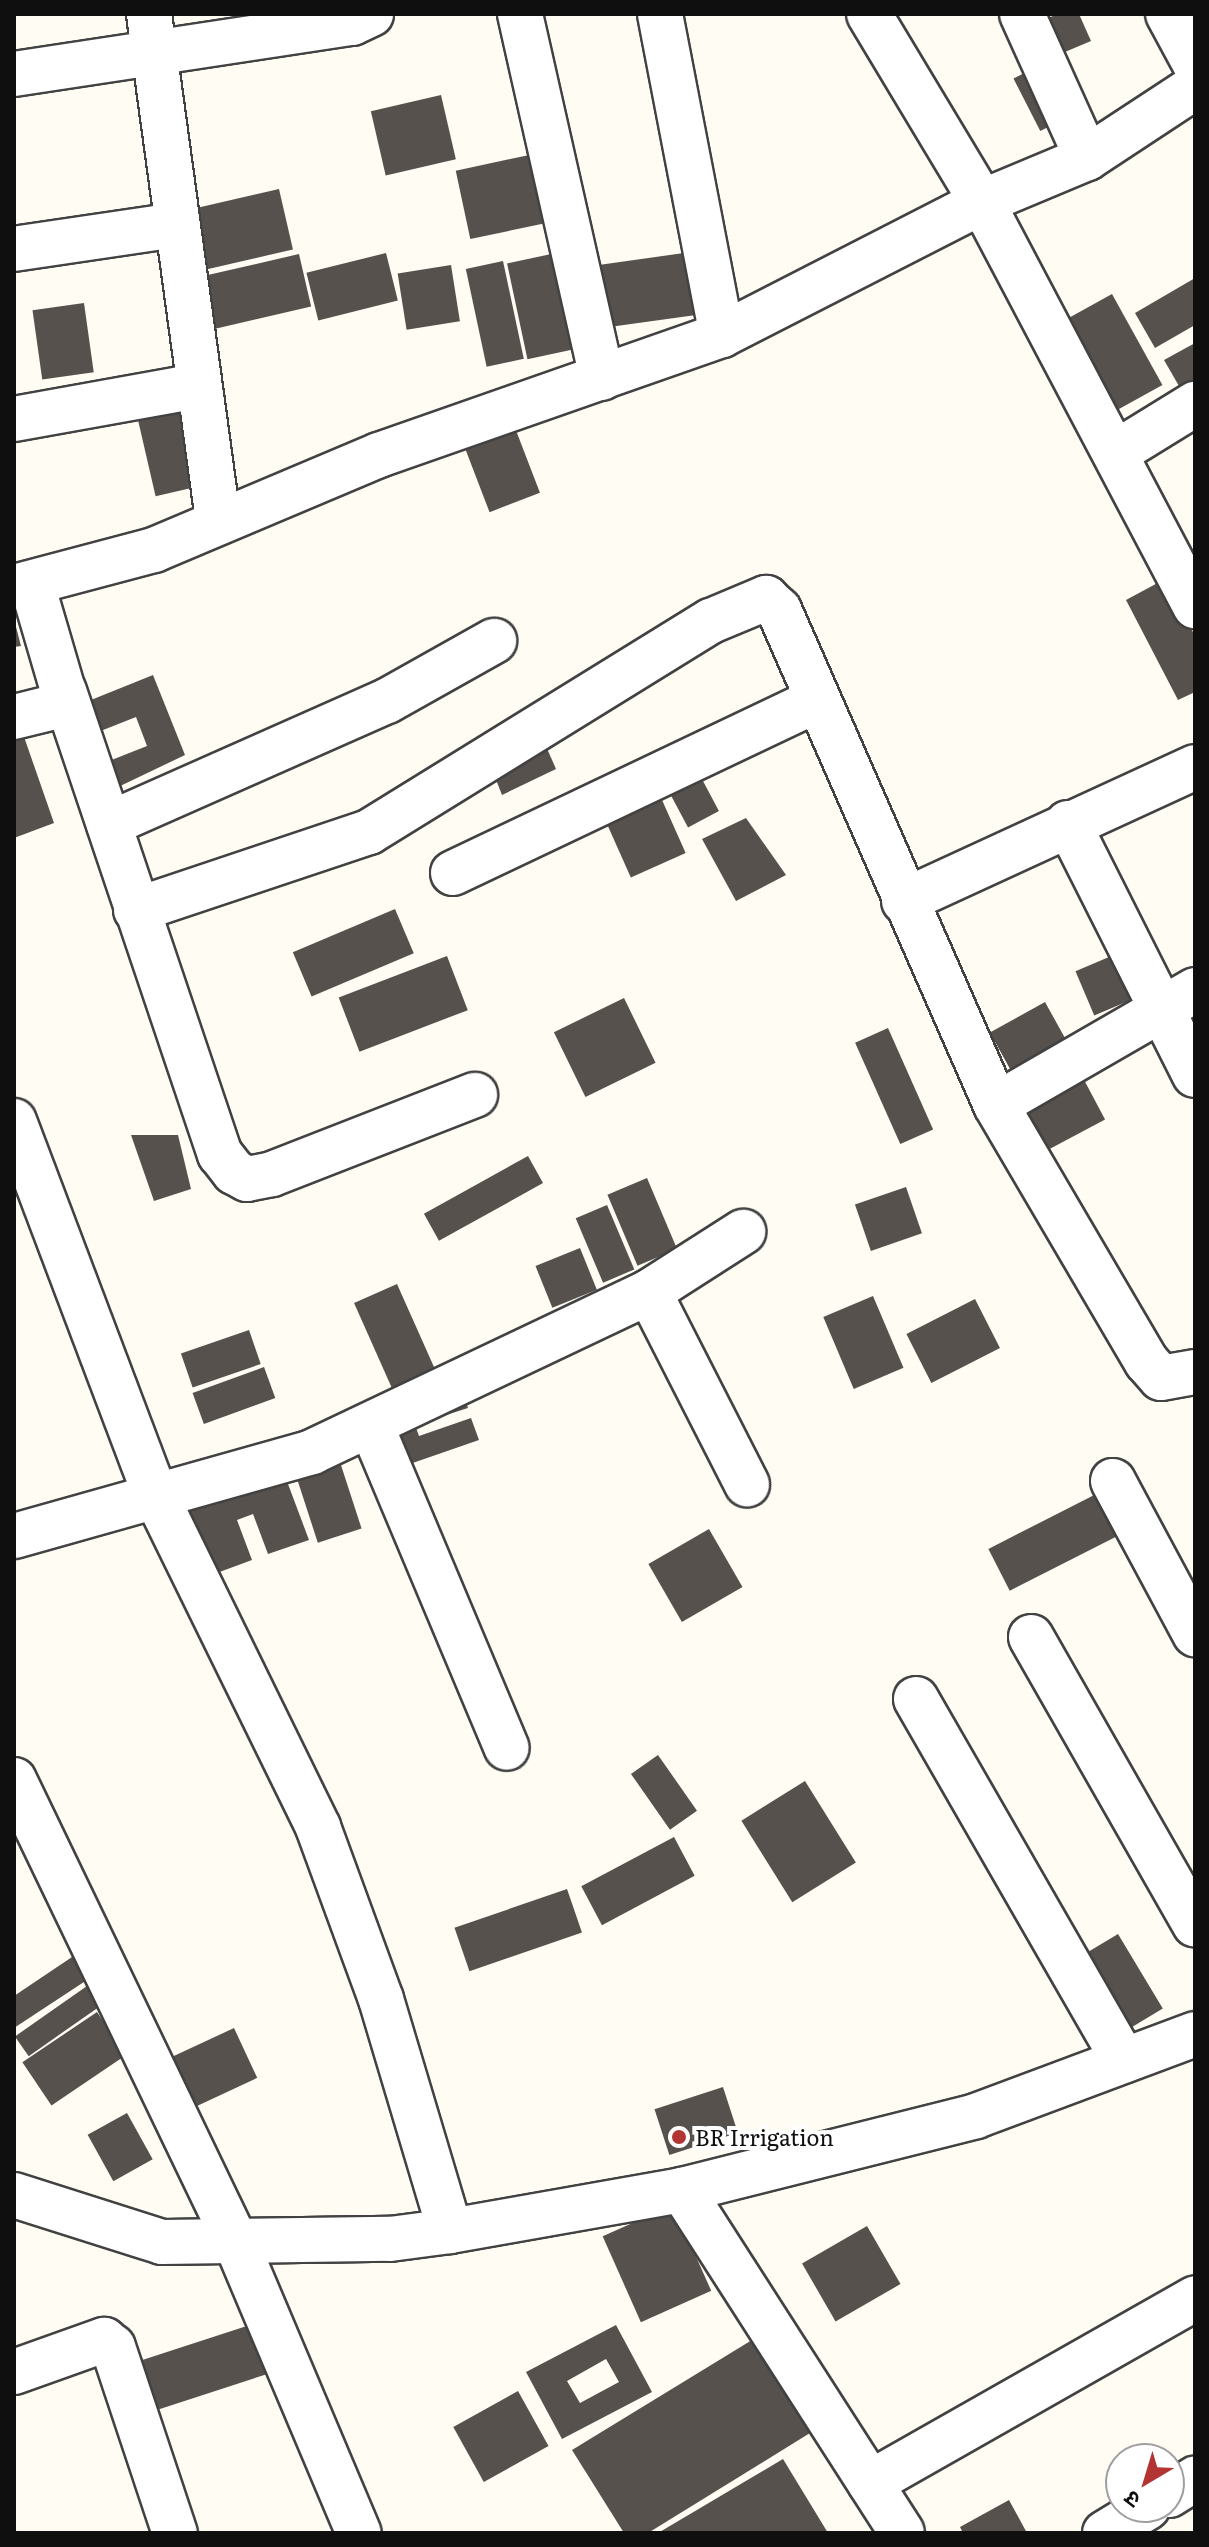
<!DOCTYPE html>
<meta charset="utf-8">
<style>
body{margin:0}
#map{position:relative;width:1209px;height:2547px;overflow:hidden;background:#fefcf3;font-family:Literata,"Noto Sans Devanagari",serif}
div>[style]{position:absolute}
.building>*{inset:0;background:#57514d;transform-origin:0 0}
.roads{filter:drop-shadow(2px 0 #424242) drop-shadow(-2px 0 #424242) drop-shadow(0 2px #424242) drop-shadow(0 -2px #424242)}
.minor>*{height:44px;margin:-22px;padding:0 22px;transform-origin:22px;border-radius:22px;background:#fff}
.dots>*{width:22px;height:22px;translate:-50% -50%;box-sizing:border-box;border:4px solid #fff;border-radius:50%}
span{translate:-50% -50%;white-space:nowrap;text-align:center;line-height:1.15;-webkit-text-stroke:8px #fff;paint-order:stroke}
.poi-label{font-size:22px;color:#0f0f0f}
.left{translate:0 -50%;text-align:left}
.frame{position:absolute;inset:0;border:16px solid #0f0f0f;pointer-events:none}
.north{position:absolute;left:1105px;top:2443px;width:80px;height:80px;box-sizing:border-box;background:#fff;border:2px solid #9f9f9f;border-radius:50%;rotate:218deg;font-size:22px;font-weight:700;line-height:32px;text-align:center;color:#0f0f0f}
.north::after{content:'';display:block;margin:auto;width:28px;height:36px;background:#b33533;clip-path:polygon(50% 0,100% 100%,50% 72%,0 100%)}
</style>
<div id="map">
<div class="building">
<i style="clip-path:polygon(1058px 14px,1079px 14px,1091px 41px,1053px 57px,1038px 22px)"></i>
<i style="left:1042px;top:64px;width:59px;height:32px;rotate:63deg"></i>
<i style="left:441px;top:95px;width:66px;height:72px;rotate:77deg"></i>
<i style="left:534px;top:154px;width:70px;height:80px;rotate:78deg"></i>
<i style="left:279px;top:189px;width:62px;height:88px;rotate:77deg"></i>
<i style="left:691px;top:252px;width:63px;height:95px;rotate:82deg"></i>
<i style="left:386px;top:253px;width:49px;height:82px;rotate:76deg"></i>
<i style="left:556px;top:253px;width:98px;height:50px;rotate:78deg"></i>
<i style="left:299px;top:254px;width:54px;height:106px;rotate:77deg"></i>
<i style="left:503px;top:261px;width:100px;height:38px;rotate:78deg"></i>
<i style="left:451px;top:265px;width:57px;height:54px;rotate:81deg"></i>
<i style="clip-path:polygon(1195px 278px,1195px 325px,1155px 348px,1135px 313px)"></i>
<i style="left:1112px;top:294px;width:104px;height:62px;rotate:61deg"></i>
<i style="left:84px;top:303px;width:70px;height:52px;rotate:82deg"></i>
<i style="clip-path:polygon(1195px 343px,1195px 387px,1183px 393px,1164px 360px)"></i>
<i style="left:187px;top:410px;width:77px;height:50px;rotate:77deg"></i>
<i style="left:512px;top:420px;width:78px;height:54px;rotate:69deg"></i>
<i style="clip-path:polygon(1165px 579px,1195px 636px,1195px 692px,1178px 700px,1126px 600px)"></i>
<i style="clip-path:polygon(14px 623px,15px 623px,21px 646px,14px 647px)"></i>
<i style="clip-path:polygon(153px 675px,185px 755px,116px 788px,104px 763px,147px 746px,136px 717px,93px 734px,81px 704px)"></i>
<i style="clip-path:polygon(22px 731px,54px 823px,14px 838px,14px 733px)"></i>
<i style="clip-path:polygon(545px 744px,556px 769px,502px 795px,493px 772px)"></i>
<i style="left:695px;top:766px;width:51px;height:35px;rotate:62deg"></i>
<i style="left:658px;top:791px;width:68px;height:60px;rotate:66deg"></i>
<i style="clip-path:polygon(746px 818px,786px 875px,736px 901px,702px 839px)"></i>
<i style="left:395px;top:909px;width:48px;height:111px;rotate:67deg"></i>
<i style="left:1116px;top:954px;width:48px;height:44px;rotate:67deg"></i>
<i style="left:447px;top:956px;width:58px;height:116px;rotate:69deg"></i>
<i style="left:624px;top:998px;width:72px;height:78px;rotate:64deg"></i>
<i style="left:1045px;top:1002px;width:49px;height:63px;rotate:61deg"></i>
<i style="left:888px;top:1028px;width:111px;height:36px;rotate:66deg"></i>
<i style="left:1083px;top:1078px;width:47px;height:82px;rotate:62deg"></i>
<i style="clip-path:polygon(131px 1135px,178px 1135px,191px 1189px,154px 1201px)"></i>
<i style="left:528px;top:1156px;width:31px;height:119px;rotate:61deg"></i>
<i style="left:647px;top:1178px;width:77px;height:43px;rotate:67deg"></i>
<i style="left:906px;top:1187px;width:49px;height:54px;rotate:71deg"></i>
<i style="left:607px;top:1205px;width:70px;height:34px;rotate:67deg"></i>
<i style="left:580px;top:1248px;width:45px;height:48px;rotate:68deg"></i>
<i style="left:397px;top:1284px;width:94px;height:47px;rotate:66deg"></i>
<i style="left:873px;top:1296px;width:78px;height:54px;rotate:67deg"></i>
<i style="left:975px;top:1299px;width:55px;height:77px;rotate:63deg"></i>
<i style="left:249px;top:1330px;width:36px;height:72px;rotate:71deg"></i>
<i style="left:264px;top:1367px;width:33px;height:76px;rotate:70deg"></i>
<i style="clip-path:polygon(463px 1393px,468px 1408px,415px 1425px,419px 1436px,471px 1418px,479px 1440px,404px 1466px,388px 1419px)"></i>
<i style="left:339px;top:1459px;width:73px;height:46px;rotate:72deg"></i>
<i style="clip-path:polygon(285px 1476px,309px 1540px,268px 1554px,253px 1514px,237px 1520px,252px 1560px,206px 1577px,179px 1500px)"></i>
<i style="left:1106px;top:1489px;width:47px;height:132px;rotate:63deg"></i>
<i style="left:709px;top:1529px;width:67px;height:70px;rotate:60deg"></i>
<i style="left:658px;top:1755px;width:68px;height:33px;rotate:55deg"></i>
<i style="left:805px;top:1781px;width:96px;height:75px;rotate:58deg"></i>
<i style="left:674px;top:1837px;width:44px;height:105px;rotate:62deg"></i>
<i style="left:567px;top:1889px;width:46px;height:119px;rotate:71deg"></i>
<i style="left:1118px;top:1934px;width:87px;height:56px;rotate:59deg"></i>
<i style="clip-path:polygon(75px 1955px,90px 1978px,14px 2028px,14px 1996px)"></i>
<i style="left:87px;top:1986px;width:24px;height:88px;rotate:55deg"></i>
<i style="left:97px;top:2012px;width:52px;height:90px;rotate:56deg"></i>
<i style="left:234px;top:2028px;width:55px;height:83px;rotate:65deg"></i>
<i style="left:723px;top:2087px;width:48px;height:72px;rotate:72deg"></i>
<i style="left:127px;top:2113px;width:53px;height:45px;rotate:61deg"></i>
<i style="left:673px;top:2205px;width:94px;height:77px;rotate:66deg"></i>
<i style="left:867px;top:2226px;width:67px;height:75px;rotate:60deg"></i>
<i style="left:256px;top:2323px;width:52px;height:130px;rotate:72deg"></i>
<i style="clip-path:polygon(evenodd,616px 2325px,652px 2392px,562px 2439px,526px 2372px,616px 2325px,606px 2359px,619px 2382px,580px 2403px,567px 2381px,606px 2359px)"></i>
<i style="clip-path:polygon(752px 2340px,810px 2433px,648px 2533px,624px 2533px,572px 2450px)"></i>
<i style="left:518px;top:2391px;width:63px;height:74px;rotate:61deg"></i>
<i style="clip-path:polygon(783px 2459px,828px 2533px,658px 2533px)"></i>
<i style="clip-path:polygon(1009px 2500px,1027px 2533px,963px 2533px,960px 2527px)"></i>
</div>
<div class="roads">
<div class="minor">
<i style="left:149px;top:14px;width:511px;rotate:82.23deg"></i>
<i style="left:520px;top:14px;width:373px;rotate:77.3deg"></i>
<i style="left:660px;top:14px;width:327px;rotate:79.1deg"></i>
<i style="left:869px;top:14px;width:219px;rotate:59deg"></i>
<i style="left:982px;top:202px;width:457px;rotate:62.2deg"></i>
<i style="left:1022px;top:14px;width:158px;rotate:65.7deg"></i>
<i style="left:1168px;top:14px;width:57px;rotate:61.6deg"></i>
<i style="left:14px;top:74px;width:342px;rotate:-8.6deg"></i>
<i style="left:352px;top:23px;width:21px;rotate:-25deg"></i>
<i style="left:14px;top:249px;width:164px;rotate:-8.4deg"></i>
<i style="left:14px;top:419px;width:187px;rotate:-10.2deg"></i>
<i style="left:1117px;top:452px;width:92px;rotate:-31.6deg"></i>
<i style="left:14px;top:587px;width:145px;rotate:-14.8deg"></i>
<i style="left:154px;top:550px;width:244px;rotate:-22.9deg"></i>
<i style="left:379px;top:455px;width:363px;rotate:-19.3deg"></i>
<i style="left:722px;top:335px;width:292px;rotate:-27.1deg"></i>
<i style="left:982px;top:202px;width:114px;rotate:-22.7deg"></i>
<i style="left:1087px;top:158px;width:129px;rotate:-33.3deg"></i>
<i style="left:64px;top:691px;width:489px;rotate:71.4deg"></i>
<i style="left:220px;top:1154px;width:23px;rotate:52deg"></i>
<i style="left:234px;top:1172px;width:15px;rotate:28deg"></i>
<i style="left:247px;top:1179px;width:25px;rotate:-11deg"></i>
<i style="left:272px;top:1174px;width:218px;rotate:-21.3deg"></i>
<i style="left:14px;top:717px;width:55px;rotate:-13.8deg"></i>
<i style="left:67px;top:704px;width:125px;rotate:-106.3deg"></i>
<i style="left:1068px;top:823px;width:282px;rotate:63.3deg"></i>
<i style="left:109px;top:824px;width:304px;rotate:-23.9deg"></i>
<i style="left:387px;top:701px;width:123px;rotate:-29.3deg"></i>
<i style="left:453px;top:873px;width:404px;rotate:-25.4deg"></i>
<i style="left:904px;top:901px;width:320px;rotate:-24.7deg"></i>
<i style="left:136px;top:910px;width:246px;rotate:-18.5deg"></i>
<i style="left:369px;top:832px;width:402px;rotate:-31.7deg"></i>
<i style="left:711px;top:621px;width:60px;rotate:-22.7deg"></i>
<i style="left:766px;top:598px;width:18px;rotate:43deg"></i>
<i style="left:779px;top:610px;width:540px;rotate:66.33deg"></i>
<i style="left:996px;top:1105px;width:298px;rotate:59.6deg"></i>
<i style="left:1147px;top:1362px;width:21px;rotate:49deg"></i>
<i style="left:1161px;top:1378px;width:35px;rotate:-10deg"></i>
<i style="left:996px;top:1105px;width:230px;rotate:-30deg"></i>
<i style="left:14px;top:1121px;width:401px;rotate:69.3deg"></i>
<i style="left:156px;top:1496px;width:369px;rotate:63.9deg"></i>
<i style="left:318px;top:1827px;width:183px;rotate:69.9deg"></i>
<i style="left:381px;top:1999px;width:242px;rotate:73.4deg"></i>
<i style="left:649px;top:1292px;width:216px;rotate:63deg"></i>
<i style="left:371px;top:1425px;width:350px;rotate:67.2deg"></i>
<i style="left:1113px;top:1481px;width:174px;rotate:61.8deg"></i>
<i style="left:14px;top:1536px;width:310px;rotate:-15.7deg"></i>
<i style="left:312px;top:1452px;width:373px;rotate:-25.4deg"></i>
<i style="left:649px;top:1292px;width:112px;rotate:-32.6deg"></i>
<i style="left:1031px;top:1637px;width:331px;rotate:60.3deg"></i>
<i style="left:916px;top:1699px;width:417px;rotate:60.1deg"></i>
<i style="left:14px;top:1780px;width:510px;rotate:64.34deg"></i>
<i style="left:235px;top:2240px;width:318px;rotate:67.1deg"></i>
<i style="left:682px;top:2190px;width:407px;rotate:57.3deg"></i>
<i style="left:14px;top:2195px;width:155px;rotate:17.6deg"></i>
<i style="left:162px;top:2242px;width:228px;rotate:-0.8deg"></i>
<i style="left:390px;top:2239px;width:61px;rotate:-7.6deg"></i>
<i style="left:450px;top:2231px;width:236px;rotate:-10deg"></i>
<i style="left:682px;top:2190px;width:303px;rotate:-14.1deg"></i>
<i style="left:976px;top:2116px;width:234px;rotate:-20.5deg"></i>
<i style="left:14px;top:2372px;width:96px;rotate:-19.6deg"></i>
<i style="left:104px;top:2340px;width:11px;rotate:38deg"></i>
<i style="left:113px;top:2347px;width:196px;rotate:71.6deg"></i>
<i style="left:870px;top:2483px;width:374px;rotate:-29.6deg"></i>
<i style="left:1169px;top:2495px;width:31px;rotate:-32deg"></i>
<i style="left:1105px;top:2533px;width:50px;rotate:-31.2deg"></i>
</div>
</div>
<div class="dots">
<i style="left:679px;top:2137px;background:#b33533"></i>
</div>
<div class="poi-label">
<span class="left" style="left:695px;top:2137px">BR Irrigation</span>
</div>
<div class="frame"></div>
<div class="north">उ</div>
</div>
